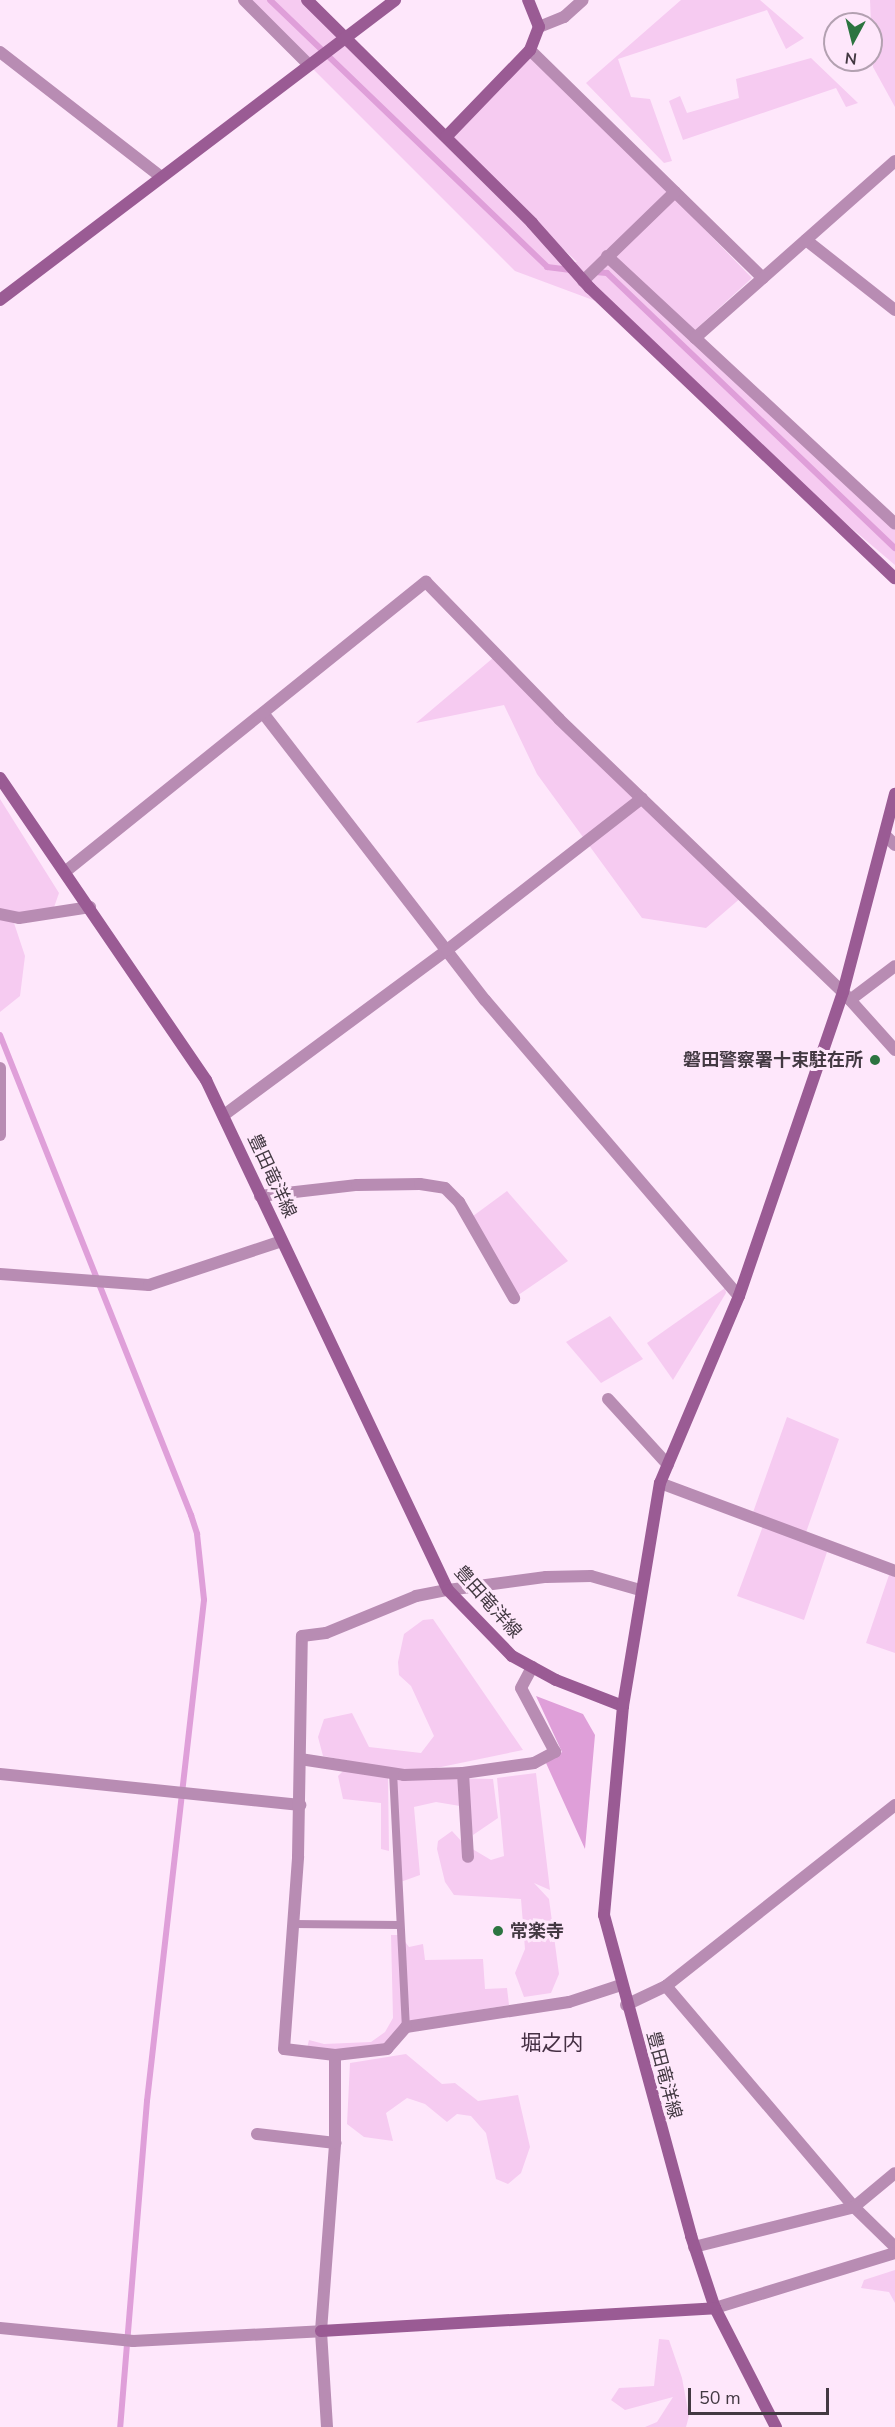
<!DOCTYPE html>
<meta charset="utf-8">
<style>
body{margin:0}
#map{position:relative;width:895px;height:2427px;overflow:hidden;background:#fee7fb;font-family:"Nunito Sans","Noto Sans JP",sans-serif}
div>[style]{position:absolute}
.green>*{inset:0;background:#f6cbf1}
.water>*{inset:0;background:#df9fd9}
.stream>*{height:6px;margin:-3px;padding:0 3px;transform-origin:3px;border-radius:3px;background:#df9fd9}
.lane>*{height:8px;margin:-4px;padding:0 4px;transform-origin:4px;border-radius:4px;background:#b88cb3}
.street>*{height:12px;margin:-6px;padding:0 6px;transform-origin:6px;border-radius:6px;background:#b88cb3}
.secondary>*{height:12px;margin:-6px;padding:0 6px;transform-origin:6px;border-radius:6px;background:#9a5b94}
.dots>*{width:16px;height:16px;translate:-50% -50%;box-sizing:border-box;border:3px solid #fee7fb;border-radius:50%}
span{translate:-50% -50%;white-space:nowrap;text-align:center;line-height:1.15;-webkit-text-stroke:6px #fee7fb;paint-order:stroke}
.poi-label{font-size:18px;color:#433942;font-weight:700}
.right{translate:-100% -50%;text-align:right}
.left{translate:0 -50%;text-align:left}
.street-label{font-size:18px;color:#433942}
.quarter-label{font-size:21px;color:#463044}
.north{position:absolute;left:823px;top:12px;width:60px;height:60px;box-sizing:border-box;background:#fee7fb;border:2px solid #b3a1b1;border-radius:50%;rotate:187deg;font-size:16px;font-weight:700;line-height:24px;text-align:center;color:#433942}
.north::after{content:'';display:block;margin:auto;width:21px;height:27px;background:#2c7440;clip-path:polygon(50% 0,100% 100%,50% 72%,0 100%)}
.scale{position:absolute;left:688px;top:2388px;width:141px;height:27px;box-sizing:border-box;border:3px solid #433942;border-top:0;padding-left:8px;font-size:18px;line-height:21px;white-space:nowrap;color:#433942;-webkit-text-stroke:4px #fee7fb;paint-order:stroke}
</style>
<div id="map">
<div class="green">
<i style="clip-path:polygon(244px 0,302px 0,567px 263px,577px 262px,446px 137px,530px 50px,752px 278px,695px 330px,895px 524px,895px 565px,771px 460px,609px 306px,515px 271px)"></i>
<i style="clip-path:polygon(681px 0,760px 0,804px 38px,786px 49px,767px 10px,618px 59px,631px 97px,650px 99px,672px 161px,664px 163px,586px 83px)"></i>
<i style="clip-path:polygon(870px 0,895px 0,895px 107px,873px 67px)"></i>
<i style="clip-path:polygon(811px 58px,858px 103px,846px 107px,836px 88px,683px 140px,669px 101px,680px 96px,687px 113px,739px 98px,736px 79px)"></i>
<i style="clip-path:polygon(493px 658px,743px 896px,706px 928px,642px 918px,537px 774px,504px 705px,416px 723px)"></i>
<i style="clip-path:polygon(0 799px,59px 893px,52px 913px,12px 917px,25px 956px,20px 996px,0 1012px)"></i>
<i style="clip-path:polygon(507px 1191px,568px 1261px,514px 1298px,469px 1219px)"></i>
<i style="clip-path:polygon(725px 1288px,726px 1293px,673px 1380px,647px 1343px)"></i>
<i style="clip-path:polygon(610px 1316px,643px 1359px,601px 1383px,566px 1342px)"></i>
<i style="clip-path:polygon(787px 1417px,839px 1439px,804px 1538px,895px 1576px,895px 1653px,866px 1643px,889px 1575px,827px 1552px,804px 1620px,737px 1596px,763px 1526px,751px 1518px)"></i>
<i style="clip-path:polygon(433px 1619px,523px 1750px,412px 1773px,323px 1756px,318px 1737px,324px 1719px,352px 1713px,369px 1747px,421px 1753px,434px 1736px,411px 1686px,399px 1675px,398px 1662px,404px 1634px,423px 1620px)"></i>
<i style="clip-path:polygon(344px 1770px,388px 1776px,389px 1851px,381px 1849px,381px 1803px,343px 1799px,338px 1776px)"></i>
<i style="clip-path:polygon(536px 1773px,550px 1890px,534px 1883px,549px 1899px,559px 1974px,551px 1993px,524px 1997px,515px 1973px,525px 1949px,521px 1899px,454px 1895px,445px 1882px,437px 1849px,438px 1841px,452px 1831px,464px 1844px,491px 1860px,504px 1856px,497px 1778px)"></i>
<i style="clip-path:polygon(393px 1777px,493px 1779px,498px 1818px,473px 1835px,466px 1807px,436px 1802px,414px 1807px,420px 1875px,395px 1884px)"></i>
<i style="clip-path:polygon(391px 1935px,400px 1935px,409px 1947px,423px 1944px,425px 1960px,483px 1959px,485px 1989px,507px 1988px,509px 2005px,415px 2020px,387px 2049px,335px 2055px,307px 2048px,309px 2040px,324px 2044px,371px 2042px,385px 2032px,393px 2018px)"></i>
<i style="clip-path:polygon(406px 2054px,442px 2084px,455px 2083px,478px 2101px,518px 2095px,530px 2147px,521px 2173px,508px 2184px,496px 2179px,486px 2133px,471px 2116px,457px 2114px,447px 2122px,425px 2104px,407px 2098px,386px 2113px,393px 2141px,364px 2137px,347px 2124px,350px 2063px)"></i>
<i style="clip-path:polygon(895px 2270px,895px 2303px,889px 2292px,861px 2288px,864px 2280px)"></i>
<i style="clip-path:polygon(659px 2339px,669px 2340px,682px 2378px,689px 2416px,686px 2427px,645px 2427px,657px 2422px,673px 2397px,625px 2410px,611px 2400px,619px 2388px,654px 2386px)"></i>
</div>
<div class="water">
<i style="clip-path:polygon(536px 1696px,583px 1714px,595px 1735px,585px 1849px,546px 1763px,562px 1752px)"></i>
</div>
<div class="stream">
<i style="left:270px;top:0;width:385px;rotate:43.9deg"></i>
<i style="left:547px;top:267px;width:26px;rotate:7deg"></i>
<i style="left:595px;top:272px;width:12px;rotate:5deg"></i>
<i style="left:607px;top:273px;width:398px;rotate:43.7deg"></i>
<i style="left:0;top:1035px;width:517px;rotate:68.3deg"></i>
<i style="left:191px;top:1515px;width:20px;rotate:72deg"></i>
<i style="left:197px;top:1534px;width:66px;rotate:83.9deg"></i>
<i style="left:204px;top:1600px;width:504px;rotate:96.49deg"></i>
<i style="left:147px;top:2101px;width:327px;rotate:94.7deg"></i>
</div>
<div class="lane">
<i style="left:393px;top:1772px;width:255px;rotate:87.1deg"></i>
<i style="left:293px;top:1924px;width:107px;rotate:0.5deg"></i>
</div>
<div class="street">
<i style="left:244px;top:0;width:92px;rotate:45deg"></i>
<i style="left:539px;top:27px;width:27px;rotate:-22deg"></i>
<i style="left:564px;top:17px;width:25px;rotate:-42deg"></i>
<i style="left:530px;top:50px;width:326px;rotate:44.4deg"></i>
<i style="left:0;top:52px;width:202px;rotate:37.8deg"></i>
<i style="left:806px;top:240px;width:113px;rotate:38.2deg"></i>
<i style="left:607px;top:256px;width:393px;rotate:42.9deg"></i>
<i style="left:583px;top:281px;width:128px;rotate:-44.1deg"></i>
<i style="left:695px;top:338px;width:267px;rotate:-41.5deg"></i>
<i style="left:263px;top:713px;width:363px;rotate:52.3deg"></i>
<i style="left:485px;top:1000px;width:390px;rotate:49.4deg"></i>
<i style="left:885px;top:835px;width:14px;rotate:45deg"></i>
<i style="left:66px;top:871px;width:462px;rotate:-38.8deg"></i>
<i style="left:426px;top:582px;width:191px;rotate:45.8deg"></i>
<i style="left:559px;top:719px;width:394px;rotate:43.9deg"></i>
<i style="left:843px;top:992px;width:78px;rotate:48.1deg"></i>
<i style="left:0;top:914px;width:19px;rotate:12deg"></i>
<i style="left:19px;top:918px;width:72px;rotate:-8.8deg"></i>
<i style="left:850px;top:1000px;width:56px;rotate:-37.1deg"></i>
<i style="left:0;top:1068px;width:67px;rotate:90deg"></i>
<i style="left:224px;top:1115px;width:277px;rotate:-36.5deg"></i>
<i style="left:447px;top:950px;width:247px;rotate:-37.9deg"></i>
<i style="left:260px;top:1196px;width:98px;rotate:-6.5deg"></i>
<i style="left:357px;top:1185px;width:63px;rotate:-0.9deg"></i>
<i style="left:420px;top:1184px;width:25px;rotate:9deg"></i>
<i style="left:445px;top:1188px;width:20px;rotate:45deg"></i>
<i style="left:459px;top:1202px;width:111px;rotate:60.2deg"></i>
<i style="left:0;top:1274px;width:149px;rotate:4.2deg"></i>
<i style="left:149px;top:1285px;width:140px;rotate:-18.3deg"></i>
<i style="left:608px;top:1399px;width:89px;rotate:47.7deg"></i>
<i style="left:660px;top:1483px;width:251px;rotate:20.5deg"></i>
<i style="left:300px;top:1759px;width:105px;rotate:8.7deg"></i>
<i style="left:404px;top:1775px;width:59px;rotate:-1.9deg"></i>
<i style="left:463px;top:1773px;width:72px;rotate:-8deg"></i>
<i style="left:534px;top:1763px;width:24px;rotate:-28deg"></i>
<i style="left:555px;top:1752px;width:72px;rotate:-118deg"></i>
<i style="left:521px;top:1688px;width:24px;rotate:-62deg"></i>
<i style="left:463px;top:1773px;width:84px;rotate:86.6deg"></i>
<i style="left:0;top:1774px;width:302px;rotate:5.9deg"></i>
<i style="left:621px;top:1985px;width:55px;rotate:161.9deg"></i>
<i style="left:569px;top:2002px;width:165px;rotate:171.3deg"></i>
<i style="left:406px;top:2027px;width:29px;rotate:131deg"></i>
<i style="left:387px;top:2049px;width:52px;rotate:173.4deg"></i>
<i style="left:335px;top:2055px;width:51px;rotate:-173.3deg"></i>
<i style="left:284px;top:2049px;width:193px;rotate:-85.8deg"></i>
<i style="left:298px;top:1857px;width:221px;rotate:-89deg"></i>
<i style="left:302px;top:1636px;width:24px;rotate:-7deg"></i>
<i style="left:326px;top:1633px;width:97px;rotate:-22.3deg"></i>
<i style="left:416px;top:1596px;width:33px;rotate:-11deg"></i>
<i style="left:448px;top:1590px;width:99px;rotate:-7.6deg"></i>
<i style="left:546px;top:1577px;width:45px;rotate:-1.3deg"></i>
<i style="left:591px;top:1576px;width:51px;rotate:15.9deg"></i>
<i style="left:666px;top:1986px;width:290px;rotate:49.6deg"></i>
<i style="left:854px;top:2207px;width:57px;rotate:44.3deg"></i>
<i style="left:626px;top:2005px;width:44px;rotate:-25.4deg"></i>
<i style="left:666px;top:1986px;width:292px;rotate:-38.3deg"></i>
<i style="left:257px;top:2134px;width:79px;rotate:6.6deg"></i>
<i style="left:694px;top:2247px;width:165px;rotate:-14deg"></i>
<i style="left:854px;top:2207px;width:53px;rotate:-39.7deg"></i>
<i style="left:715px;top:2308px;width:188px;rotate:-17deg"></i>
<i style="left:0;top:2328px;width:134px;rotate:5.6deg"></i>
<i style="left:133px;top:2341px;width:188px;rotate:-3deg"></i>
<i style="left:327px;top:2427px;width:96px;rotate:-93.6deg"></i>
<i style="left:321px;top:2331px;width:189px;rotate:-85.7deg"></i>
<i style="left:335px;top:2143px;width:88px;rotate:-90deg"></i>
</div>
<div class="secondary">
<i style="left:307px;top:0;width:317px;rotate:44.7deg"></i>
<i style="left:532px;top:223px;width:87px;rotate:48.3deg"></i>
<i style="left:590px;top:288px;width:421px;rotate:43.6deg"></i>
<i style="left:446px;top:137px;width:121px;rotate:-46deg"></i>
<i style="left:530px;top:50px;width:25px;rotate:-69deg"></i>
<i style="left:539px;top:27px;width:29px;rotate:-112deg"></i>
<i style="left:0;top:300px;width:496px;rotate:-37.2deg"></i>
<i style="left:0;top:778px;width:366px;rotate:55.7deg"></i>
<i style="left:206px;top:1080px;width:565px;rotate:64.62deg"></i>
<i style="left:448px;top:1590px;width:92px;rotate:45.9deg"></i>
<i style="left:512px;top:1656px;width:50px;rotate:28.6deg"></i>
<i style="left:556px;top:1680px;width:72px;rotate:21.2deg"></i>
<i style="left:623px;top:1706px;width:210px;rotate:95.2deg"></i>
<i style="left:604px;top:1915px;width:333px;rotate:74.8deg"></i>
<i style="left:691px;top:2236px;width:76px;rotate:71.6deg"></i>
<i style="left:715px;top:2308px;width:134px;rotate:62.9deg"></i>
<i style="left:623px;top:1706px;width:226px;rotate:-80.6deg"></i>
<i style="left:660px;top:1483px;width:203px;rotate:-67.1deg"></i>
<i style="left:739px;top:1296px;width:321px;rotate:-71.1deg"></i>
<i style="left:843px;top:992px;width:205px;rotate:-75.3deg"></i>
<i style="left:321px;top:2331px;width:395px;rotate:-3.3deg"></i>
</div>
<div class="dots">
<i style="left:875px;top:1060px;background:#2c7440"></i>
<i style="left:498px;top:1931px;background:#2c7440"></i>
</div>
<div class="poi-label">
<span class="right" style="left:863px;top:1060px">磐田警察署十束駐在所</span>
<span class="left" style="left:510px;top:1931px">常楽寺</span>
</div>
<div class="street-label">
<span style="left:272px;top:1176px;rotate:65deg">豊田竜洋線</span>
<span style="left:488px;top:1602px;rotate:48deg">豊田竜洋線</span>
<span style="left:664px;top:2075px;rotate:75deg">豊田竜洋線</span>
</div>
<div class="quarter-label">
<span style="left:552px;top:2043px">堀之内</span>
</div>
<div class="north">N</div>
<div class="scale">50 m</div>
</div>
